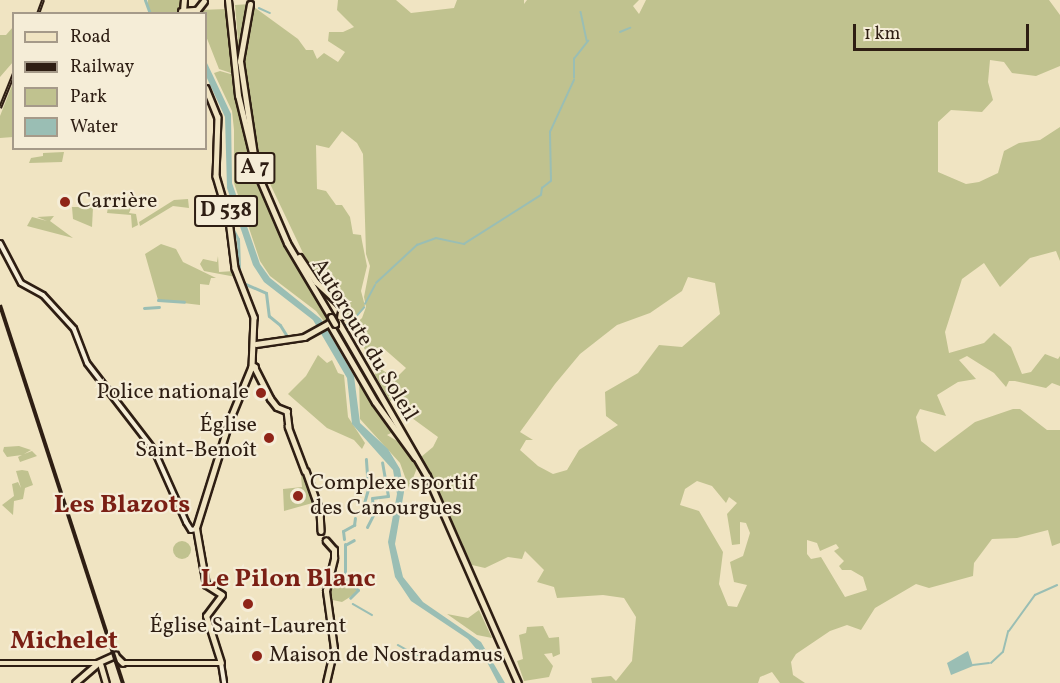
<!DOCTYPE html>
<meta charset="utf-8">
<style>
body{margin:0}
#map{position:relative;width:1060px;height:683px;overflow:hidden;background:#f0e4c2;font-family:Vollkorn,serif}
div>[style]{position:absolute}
.green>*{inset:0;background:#c0c28f;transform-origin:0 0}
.round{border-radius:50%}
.water>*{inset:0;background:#9abeb4}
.stream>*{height:1.5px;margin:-0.75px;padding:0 0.75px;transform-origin:0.75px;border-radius:0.75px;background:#9abeb4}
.canal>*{height:3px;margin:-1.5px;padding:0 1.5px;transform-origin:1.5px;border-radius:1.5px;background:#9abeb4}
.roads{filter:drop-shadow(2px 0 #2e1e13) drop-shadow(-2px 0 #2e1e13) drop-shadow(0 2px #2e1e13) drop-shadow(0 -2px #2e1e13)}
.secondary>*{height:4px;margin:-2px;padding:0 2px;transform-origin:2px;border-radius:2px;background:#f5edd7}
.primary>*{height:4.5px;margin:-2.25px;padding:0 2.25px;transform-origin:2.25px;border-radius:2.25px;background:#f0e4c2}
.highway>*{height:5px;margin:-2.5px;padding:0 2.5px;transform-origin:2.5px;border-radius:2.5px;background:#f0e4c2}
.rail>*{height:4px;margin-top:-2px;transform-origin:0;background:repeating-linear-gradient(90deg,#f5edd7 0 4.5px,#2e1e13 0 9px);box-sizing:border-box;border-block:2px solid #2e1e13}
.bridges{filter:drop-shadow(2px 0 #2e1e13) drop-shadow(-2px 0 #2e1e13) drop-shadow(0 2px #2e1e13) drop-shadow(0 -2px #2e1e13)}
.highway-bridge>*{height:5px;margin:-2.5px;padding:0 2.5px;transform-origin:2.5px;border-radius:2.5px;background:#f0e4c2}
.dots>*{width:16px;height:16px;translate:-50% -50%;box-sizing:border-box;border:3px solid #f5edd7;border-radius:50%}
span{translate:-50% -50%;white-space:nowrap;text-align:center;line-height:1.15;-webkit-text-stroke:4.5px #f5edd7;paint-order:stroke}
.shield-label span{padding:2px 4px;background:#f5edd7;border:2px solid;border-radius:4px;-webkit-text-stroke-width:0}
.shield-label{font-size:21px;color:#2e1e13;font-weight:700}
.poi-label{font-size:22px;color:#2e1e13}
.left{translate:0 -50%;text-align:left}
.right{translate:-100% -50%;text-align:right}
.street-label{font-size:22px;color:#2e1e13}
.quarter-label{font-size:26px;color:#7a1f14;font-weight:700}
.legend{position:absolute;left:12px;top:12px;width:195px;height:138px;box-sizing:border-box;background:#f5edd7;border:2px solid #a59a89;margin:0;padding:8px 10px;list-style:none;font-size:18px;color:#2e1e13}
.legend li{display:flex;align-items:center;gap:12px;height:30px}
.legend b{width:30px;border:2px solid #a59a89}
.scale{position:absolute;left:853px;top:24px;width:176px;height:27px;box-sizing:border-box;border:3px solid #2e1e13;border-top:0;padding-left:8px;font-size:18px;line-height:21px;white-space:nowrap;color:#2e1e13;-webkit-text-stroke:4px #f5edd7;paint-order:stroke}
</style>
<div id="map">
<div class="green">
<i style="left:148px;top:0;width:34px;height:14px"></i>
<i style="clip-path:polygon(evenodd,338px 0,396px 0,411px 13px,454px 8px,457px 0,524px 0,524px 4px,527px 0,639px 0,633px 6px,639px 14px,646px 0,1049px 0,1060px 15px,1060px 66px,1036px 76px,1012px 73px,1004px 62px,990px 60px,988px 82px,993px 100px,982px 112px,951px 110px,938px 122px,938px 172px,966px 184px,979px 182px,998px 173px,1004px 151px,1019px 143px,1040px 140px,1060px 127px,1060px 261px,1056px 251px,1030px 258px,1000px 287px,984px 263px,962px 279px,945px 332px,949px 353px,984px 343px,994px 333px,1011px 347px,1022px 374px,1031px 372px,1045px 354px,1058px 359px,1060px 356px,1060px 386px,1052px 383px,1046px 388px,1015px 381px,1009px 381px,1006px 387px,994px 373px,967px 356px,959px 360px,976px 379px,958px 382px,937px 395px,946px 416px,920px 409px,916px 417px,921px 441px,935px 452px,975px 422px,1013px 409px,1020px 409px,1047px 430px,1060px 430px,1060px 543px,1052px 546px,1048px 530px,1017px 538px,992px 539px,974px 563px,973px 576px,929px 588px,916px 584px,875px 608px,861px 630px,847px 625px,830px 631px,796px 654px,791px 662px,793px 675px,805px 683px,780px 683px,772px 672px,760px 677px,758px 683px,592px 683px,591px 678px,600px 677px,611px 676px,616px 681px,632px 661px,636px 617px,624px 598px,603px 595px,557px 598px,554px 587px,537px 582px,544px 570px,525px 551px,522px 559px,508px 557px,485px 568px,472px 565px,421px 457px,433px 447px,438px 437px,412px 418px,396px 397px,390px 401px,375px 375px,377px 366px,395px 379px,406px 368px,382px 347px,372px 362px,352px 327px,362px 318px,366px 307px,364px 297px,370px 266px,366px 254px,363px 154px,357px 143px,342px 131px,329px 148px,316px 145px,317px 189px,326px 191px,336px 205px,342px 205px,350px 217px,353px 234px,361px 235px,362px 241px,367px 266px,361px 291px,365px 306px,350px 324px,342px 302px,322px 285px,303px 253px,262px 167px,241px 77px,247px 79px,241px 76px,235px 5px,250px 4px,298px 39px,306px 50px,313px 50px,317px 59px,324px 53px,338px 62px,345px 52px,328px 41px,329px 32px,343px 32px,354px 27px,337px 10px,338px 0,688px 277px,715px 283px,720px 314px,682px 347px,659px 345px,638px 373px,605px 392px,606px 416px,618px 425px,579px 450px,567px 470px,553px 474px,538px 466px,520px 450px,526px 440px,533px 440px,520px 432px,555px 384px,580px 354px,617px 325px,650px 313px,682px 291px,688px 277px,338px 0,697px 481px,712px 486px,726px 503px,729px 497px,737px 503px,727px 514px,732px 545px,740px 544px,740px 522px,746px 523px,750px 533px,743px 556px,730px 562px,734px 582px,747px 585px,737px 607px,728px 606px,719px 584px,723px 552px,699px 511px,680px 505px,685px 489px,697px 481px,338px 0,807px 540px,817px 543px,820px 551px,836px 544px,839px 548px,834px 551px,844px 561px,839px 566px,842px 570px,851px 570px,863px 577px,867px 590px,845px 597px,821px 557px,811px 559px,807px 554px,807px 540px)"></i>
<i style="clip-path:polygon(226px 9px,234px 74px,219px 69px,206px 36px,206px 14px,200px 13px,200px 10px)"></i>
<i style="clip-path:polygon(13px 27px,13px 62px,0 77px,0 35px,6px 35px)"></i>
<i style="clip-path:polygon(220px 71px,234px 75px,256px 180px,279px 232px,331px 322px,326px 324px,316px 311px,270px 276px,260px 261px,234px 183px,234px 130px,232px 111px,214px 73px)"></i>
<i style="clip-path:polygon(13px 83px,13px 137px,0 138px,0 116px)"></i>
<i style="clip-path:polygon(64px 152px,62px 162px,29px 163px,31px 158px,43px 156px,43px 153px)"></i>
<i style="clip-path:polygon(188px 199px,189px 208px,173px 206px,140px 226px,139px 222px,174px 200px)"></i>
<i style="clip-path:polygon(123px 203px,133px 204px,129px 213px,136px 214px,138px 225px,132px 228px,131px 215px,107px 213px,108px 207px,121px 208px)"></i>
<i style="clip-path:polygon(72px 207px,93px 207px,92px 227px,73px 219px)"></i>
<i style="clip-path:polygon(54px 216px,50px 221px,73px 238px,27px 226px,32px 217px,47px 221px,37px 217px)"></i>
<i style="clip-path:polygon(161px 244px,176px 249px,183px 262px,216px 278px,211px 278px,209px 285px,200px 284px,200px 305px,158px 300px,145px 254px)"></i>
<i style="clip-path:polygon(218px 256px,219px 272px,234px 271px,236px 277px,204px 271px,200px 264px,203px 259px,217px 262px)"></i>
<i style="clip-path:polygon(318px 355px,327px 363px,332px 360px,338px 373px,344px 375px,348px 417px,365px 443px,362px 449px,354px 440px,327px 428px,288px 394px,306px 376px)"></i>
<i style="clip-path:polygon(364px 376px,391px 420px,393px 432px,387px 435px,404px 445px,417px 468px,409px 488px,400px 463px,360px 419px,359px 379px)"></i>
<i style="clip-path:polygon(19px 446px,31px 450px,24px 454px,32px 451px,37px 456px,20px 462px,18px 457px,22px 455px,7px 457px,3px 451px,4px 447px)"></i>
<i style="clip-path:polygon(22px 470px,28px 471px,33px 485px,25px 488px,23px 499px,14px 501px,13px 515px,2px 505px,14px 496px,12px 484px,18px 482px,21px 488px,16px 471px)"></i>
<i style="clip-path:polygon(305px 475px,316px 502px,284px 511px,283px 489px,302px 487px,301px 476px)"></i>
<i class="round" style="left:173px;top:541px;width:18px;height:18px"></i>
<i style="clip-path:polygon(333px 576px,351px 578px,358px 592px,342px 602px,328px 599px)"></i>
<i style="clip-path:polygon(479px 610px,492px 638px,477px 635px,447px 614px,468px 618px)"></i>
<i style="clip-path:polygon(543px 626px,549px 638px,559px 637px,560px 654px,553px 657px,552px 653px,544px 654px,553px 666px,549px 677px,524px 681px,517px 661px,523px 659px,519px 635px,526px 633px,527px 627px)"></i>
</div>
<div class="water">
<i style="clip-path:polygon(206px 61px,231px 114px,232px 183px,260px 264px,270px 278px,321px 319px,354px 376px,360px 423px,388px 449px,400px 469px,404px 492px,395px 544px,403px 577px,423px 602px,481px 642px,505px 683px,498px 683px,487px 662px,468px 639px,411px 601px,395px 577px,388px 542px,397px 494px,393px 470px,352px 424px,347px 378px,313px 320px,264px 282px,253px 265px,227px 188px,225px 117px,206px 76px)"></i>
<i style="clip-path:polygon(968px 651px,973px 666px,951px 675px,947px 663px)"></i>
</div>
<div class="stream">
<i style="left:259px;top:8px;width:12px;rotate:24deg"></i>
<i style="left:581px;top:12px;width:29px;rotate:78deg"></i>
<i style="left:620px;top:32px;width:11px;rotate:-22deg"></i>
<i style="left:574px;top:78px;width:19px;rotate:-90deg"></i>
<i style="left:574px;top:59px;width:23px;rotate:-52deg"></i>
<i style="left:376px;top:283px;width:56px;rotate:-42.8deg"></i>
<i style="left:417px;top:245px;width:20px;rotate:-20deg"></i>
<i style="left:436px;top:238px;width:29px;rotate:12deg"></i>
<i style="left:464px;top:244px;width:91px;rotate:-32.5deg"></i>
<i style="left:541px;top:195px;width:7px;rotate:-82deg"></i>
<i style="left:542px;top:188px;width:11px;rotate:-38deg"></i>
<i style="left:551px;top:181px;width:49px;rotate:-91.2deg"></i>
<i style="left:550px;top:132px;width:57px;rotate:-65.2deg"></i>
<i style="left:365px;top:304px;width:21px;rotate:-62deg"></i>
<i style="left:345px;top:325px;width:2px"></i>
<i style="left:349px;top:325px;width:23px;rotate:-49deg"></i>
<i style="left:353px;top:604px;width:22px;rotate:30deg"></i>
<i style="left:1009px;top:631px;width:44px;rotate:-54.2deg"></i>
<i style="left:1035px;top:595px;width:24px;rotate:-24deg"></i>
<i style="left:398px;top:645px;width:21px;rotate:29deg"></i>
<i style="left:416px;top:655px;width:20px"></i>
<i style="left:436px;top:655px;width:7px;rotate:74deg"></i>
<i style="left:991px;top:663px;width:16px;rotate:-43deg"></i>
<i style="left:1003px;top:652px;width:21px;rotate:-76deg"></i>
<i style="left:973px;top:665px;width:16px;rotate:-7deg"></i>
</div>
<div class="canal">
<i style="left:145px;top:0;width:15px;rotate:70deg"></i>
<i style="left:215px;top:134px;width:41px;rotate:91.4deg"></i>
<i style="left:214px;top:175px;width:51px;rotate:74.1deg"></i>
<i style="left:231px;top:226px;width:15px;rotate:62deg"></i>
<i style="left:238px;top:239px;width:34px;rotate:88deg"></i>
<i style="left:243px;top:283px;width:25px;rotate:23deg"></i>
<i style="left:266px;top:293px;width:23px;rotate:83deg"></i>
<i style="left:269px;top:316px;width:14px;rotate:39deg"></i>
<i style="left:280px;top:325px;width:15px;rotate:58deg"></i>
<i style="left:158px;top:300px;width:26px;rotate:4deg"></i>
<i style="left:144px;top:308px;width:15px;rotate:-4deg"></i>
<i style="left:362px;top:510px;width:22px;rotate:-74deg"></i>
<i style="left:368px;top:489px;width:30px;rotate:-94deg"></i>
<i style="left:367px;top:527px;width:13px;rotate:-63deg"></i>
<i style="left:373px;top:515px;width:17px;rotate:-93deg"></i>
<i style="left:372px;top:498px;width:16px;rotate:-7deg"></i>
<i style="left:388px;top:496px;width:34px;rotate:-100deg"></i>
<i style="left:344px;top:539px;width:8px;rotate:-97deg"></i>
<i style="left:343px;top:531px;width:13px;rotate:-29deg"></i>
<i style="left:354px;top:525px;width:7px;rotate:-82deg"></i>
<i style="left:345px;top:544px;width:32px;rotate:90deg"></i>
<i style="left:345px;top:545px;width:10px;rotate:-29deg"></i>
<i style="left:345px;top:577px;width:18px;rotate:45deg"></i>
<i style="left:358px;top:590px;width:11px;rotate:135deg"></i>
</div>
<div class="roads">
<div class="secondary">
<i style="left:0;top:243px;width:45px;rotate:62.3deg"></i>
<i style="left:21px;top:283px;width:25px;rotate:29deg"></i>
<i style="left:43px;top:295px;width:46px;rotate:47.6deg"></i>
<i style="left:74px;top:329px;width:36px;rotate:69deg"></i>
<i style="left:87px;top:363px;width:110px;rotate:52.4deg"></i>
<i style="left:154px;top:450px;width:79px;rotate:66deg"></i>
<i style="left:186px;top:522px;width:9px;rotate:58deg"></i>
<i style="left:191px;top:530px;width:5px;rotate:-11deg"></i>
<i style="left:221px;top:663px;width:20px;rotate:81deg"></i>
</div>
<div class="primary">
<i style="left:181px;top:11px;width:16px;rotate:-4deg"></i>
<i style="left:197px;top:10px;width:11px;rotate:-52deg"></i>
<i style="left:183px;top:11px;width:11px;rotate:-85deg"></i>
<i style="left:206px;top:88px;width:31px;rotate:68deg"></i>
<i style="left:218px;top:117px;width:59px;rotate:91.9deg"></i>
<i style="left:216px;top:176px;width:46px;rotate:73.5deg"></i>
<i style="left:229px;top:220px;width:48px;rotate:82.9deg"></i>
<i style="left:235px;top:268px;width:53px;rotate:68.8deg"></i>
<i style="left:254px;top:317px;width:49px;rotate:92.3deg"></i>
<i style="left:256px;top:344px;width:49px;rotate:-8.3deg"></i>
<i style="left:304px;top:337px;width:31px;rotate:-29deg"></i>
<i style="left:254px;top:366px;width:36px;rotate:63deg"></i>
<i style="left:270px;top:398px;width:11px;rotate:52deg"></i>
<i style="left:277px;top:407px;width:11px;rotate:22deg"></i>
<i style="left:287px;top:411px;width:16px;rotate:83deg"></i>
<i style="left:288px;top:426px;width:48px;rotate:69.3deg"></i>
<i style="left:306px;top:471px;width:42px;rotate:70.7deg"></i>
<i style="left:320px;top:511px;width:20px;rotate:87deg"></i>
<i style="left:0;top:663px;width:97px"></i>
<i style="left:97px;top:663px;width:20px;rotate:-24deg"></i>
<i style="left:115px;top:655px;width:11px;rotate:45deg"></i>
<i style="left:123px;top:663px;width:98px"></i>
<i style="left:221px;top:663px;width:49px;rotate:-107.7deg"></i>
<i style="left:206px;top:616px;width:26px;rotate:-53deg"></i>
<i style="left:222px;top:595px;width:19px;rotate:-148deg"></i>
<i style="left:206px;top:585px;width:58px;rotate:-100deg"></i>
<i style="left:196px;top:528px;width:114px;rotate:-72.7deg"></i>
<i style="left:230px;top:419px;width:55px;rotate:-67.6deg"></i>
<i style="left:251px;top:368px;width:4px;rotate:-14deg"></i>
<i style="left:101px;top:665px;width:19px;rotate:74deg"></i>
<i style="left:75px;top:683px;width:28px;rotate:-41deg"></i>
<i style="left:326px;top:683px;width:35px;rotate:-77deg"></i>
<i style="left:334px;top:649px;width:59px;rotate:-97.9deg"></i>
<i style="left:326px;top:591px;width:34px;rotate:-76deg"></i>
<i style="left:334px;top:558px;width:8px;rotate:-90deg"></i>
<i style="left:334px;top:550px;width:12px;rotate:-132deg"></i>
</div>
<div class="highway">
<i style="left:228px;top:0;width:96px;rotate:84deg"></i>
<i style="left:238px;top:95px;width:80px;rotate:76.3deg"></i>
<i style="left:257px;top:173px;width:76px;rotate:66.8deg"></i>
<i style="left:287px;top:243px;width:86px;rotate:59.3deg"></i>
<i style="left:250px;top:4px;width:58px;rotate:100deg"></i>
<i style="left:240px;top:61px;width:95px;rotate:81.5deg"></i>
<i style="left:299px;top:257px;width:30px;rotate:56deg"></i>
<i style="left:316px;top:282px;width:35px;rotate:43deg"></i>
<i style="left:342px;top:306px;width:11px;rotate:100deg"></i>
<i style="left:338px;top:322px;width:178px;rotate:60deg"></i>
<i style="left:427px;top:476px;width:226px;rotate:66.3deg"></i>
<i style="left:329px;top:323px;width:91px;rotate:59.8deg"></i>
<i style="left:375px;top:402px;width:68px;rotate:54deg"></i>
</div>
</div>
<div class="rail">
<i style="left:38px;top:14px;width:15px;rotate:-70deg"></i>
<i style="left:0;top:108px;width:37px;rotate:-68deg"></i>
<i style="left:0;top:305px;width:398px;rotate:72deg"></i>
</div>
<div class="bridges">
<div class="highway-bridge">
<i style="left:331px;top:317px;width:8px;rotate:60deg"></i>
</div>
</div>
<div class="dots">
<i style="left:65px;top:202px;background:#8f2418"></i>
<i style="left:261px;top:393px;background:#8f2418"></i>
<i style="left:269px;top:438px;background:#8f2418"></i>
<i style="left:298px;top:496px;background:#8f2418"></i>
<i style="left:248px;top:604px;background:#8f2418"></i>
<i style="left:257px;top:656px;background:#8f2418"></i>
</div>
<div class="shield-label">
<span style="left:255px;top:168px">A 7</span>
<span style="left:226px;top:211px">D 538</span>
</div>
<div class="poi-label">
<span class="left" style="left:77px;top:202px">Carrière</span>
<span class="right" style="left:249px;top:393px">Police nationale</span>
<span class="right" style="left:257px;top:438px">Église<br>Saint-Benoît</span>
<span class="left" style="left:310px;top:496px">Complexe sportif<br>des Canourgues</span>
<span style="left:248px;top:627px">Église Saint-Laurent</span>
<span class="left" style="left:269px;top:656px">Maison de Nostradamus</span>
</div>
<div class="street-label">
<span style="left:364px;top:340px;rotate:59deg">Autoroute du Soleil</span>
</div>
<div class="quarter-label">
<span style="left:122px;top:506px">Les Blazots</span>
<span style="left:288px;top:580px">Le Pilon Blanc</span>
<span style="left:64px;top:642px">Michelet</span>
</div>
<ul class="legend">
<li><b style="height:8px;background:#f0e4c2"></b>Road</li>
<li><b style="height:8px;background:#2e1e13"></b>Railway</li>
<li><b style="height:16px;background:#c0c28f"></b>Park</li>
<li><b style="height:16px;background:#9abeb4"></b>Water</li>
</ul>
<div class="scale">1 km</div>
</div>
